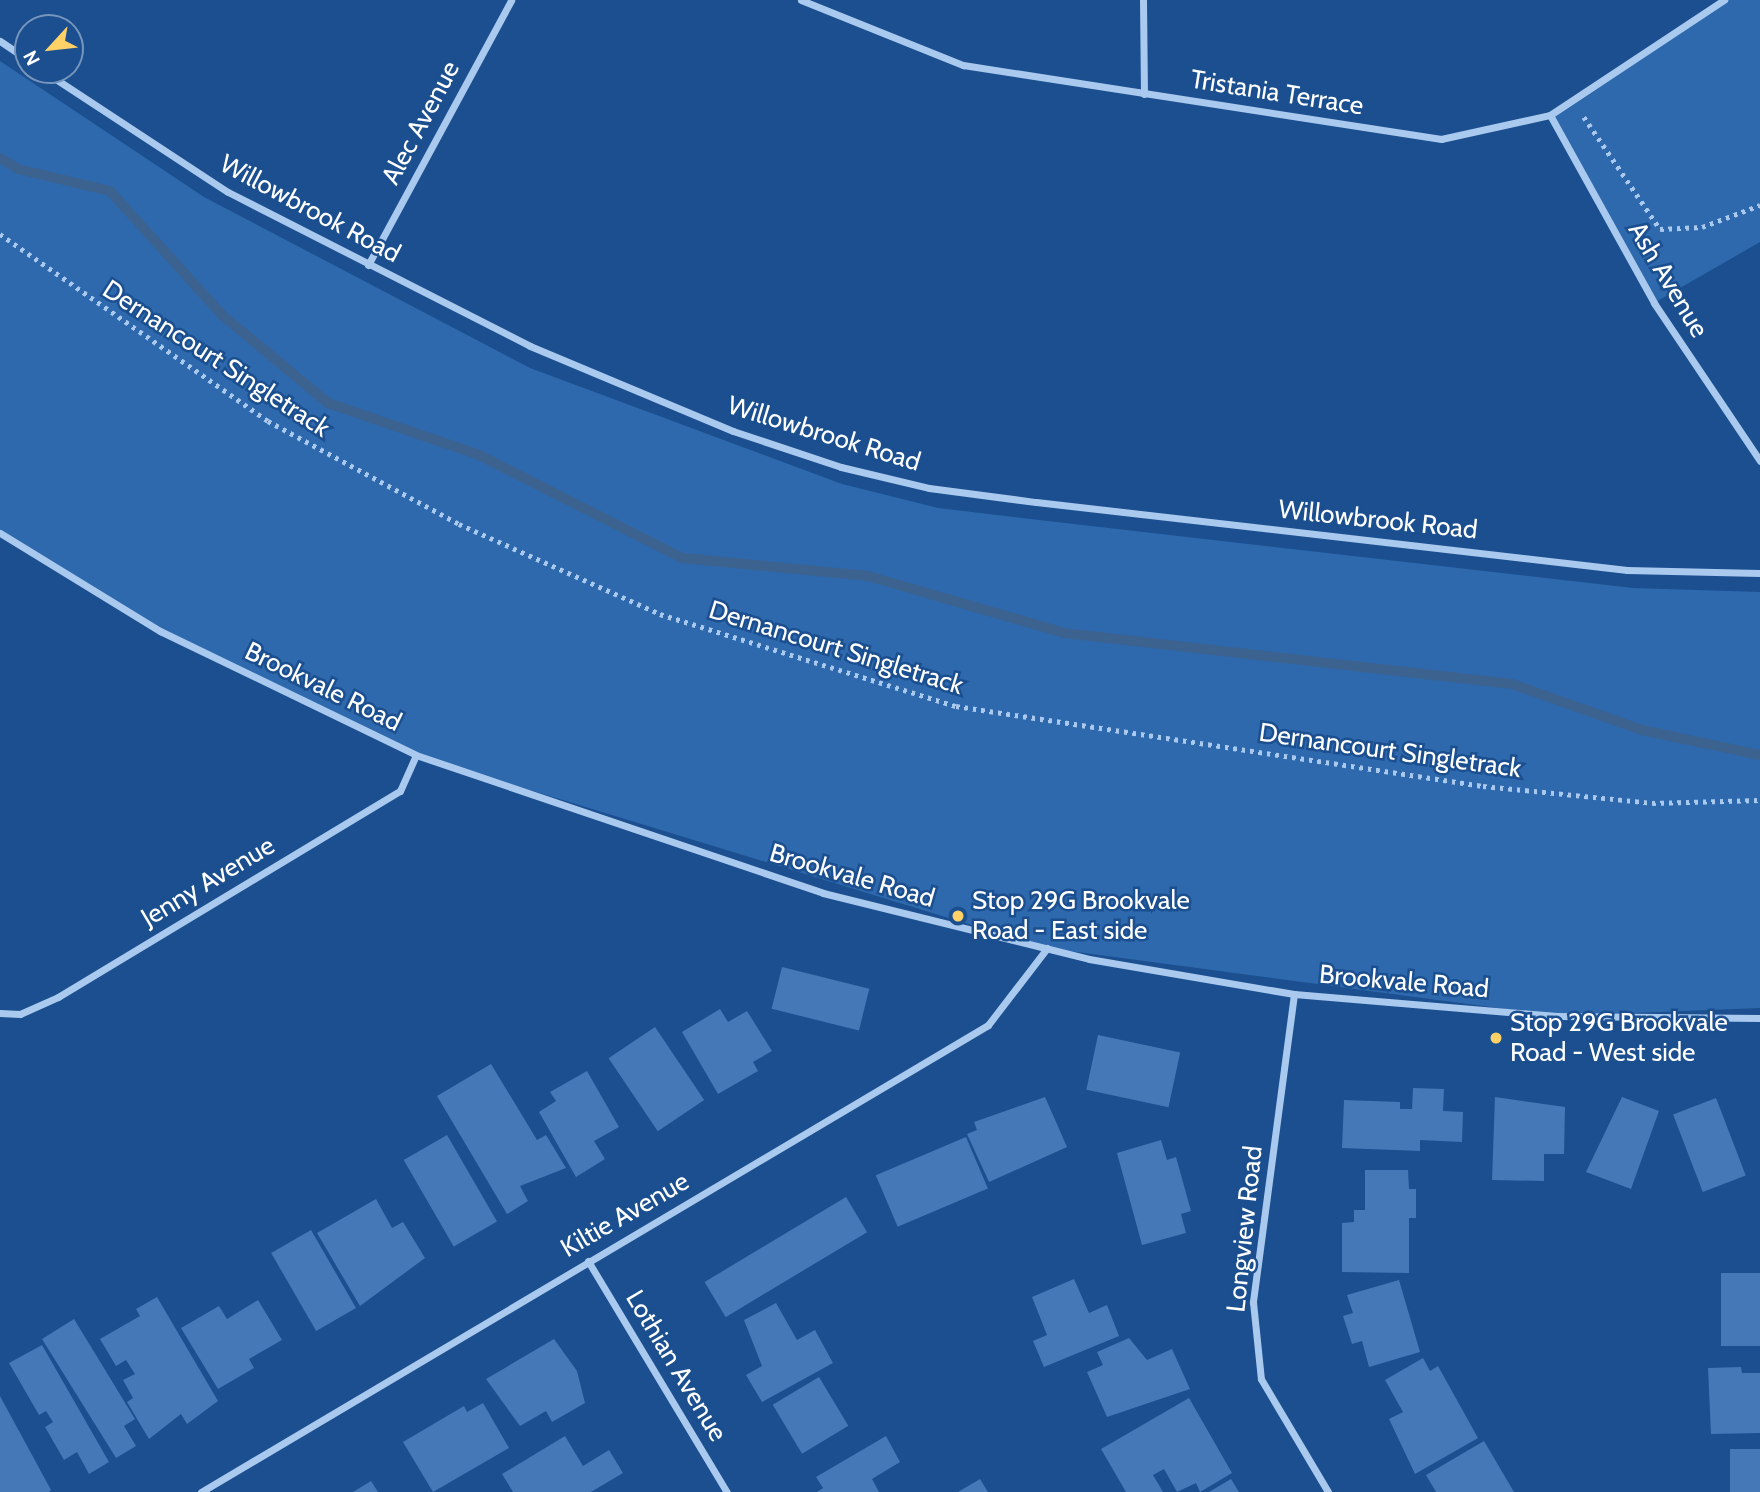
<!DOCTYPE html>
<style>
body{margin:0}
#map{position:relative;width:1760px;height:1492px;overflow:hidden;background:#1b4f8f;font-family:Cabin,sans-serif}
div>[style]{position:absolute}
.green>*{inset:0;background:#2e69ad}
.stream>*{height:10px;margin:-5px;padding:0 5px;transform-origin:5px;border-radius:5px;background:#3c6290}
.building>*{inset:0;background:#4478b7;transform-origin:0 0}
.path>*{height:4.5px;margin-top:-2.25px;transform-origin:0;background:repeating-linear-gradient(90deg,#a9c9ee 0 3.5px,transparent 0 8.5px)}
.street>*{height:7px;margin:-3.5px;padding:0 3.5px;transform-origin:3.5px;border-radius:3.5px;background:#a9c9ee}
.dots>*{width:19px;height:19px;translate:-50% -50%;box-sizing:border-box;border:4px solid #1b4f8f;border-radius:50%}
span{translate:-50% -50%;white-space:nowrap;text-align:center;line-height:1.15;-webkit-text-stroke:5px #1b4f8f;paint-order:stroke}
.street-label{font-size:26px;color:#fff}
.poi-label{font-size:26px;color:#fff}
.left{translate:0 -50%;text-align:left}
.north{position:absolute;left:14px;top:14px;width:70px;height:70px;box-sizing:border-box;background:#1b4f8f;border:2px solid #7695bc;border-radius:50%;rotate:243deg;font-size:19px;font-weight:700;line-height:28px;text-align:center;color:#fff}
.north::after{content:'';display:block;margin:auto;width:24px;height:32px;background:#ffd166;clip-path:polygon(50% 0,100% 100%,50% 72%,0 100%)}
</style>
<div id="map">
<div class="green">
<i style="clip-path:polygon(1724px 0,1760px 0,1760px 242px,1654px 303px,1550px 115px)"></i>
<i style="clip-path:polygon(0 61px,204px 197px,530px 368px,842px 484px,938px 508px,1039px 520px,1633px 588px,1760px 592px,1760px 1008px,1557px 1016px,1047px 948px,416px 755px,160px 631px,0 533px)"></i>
</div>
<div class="stream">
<i style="left:0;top:158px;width:21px;rotate:31deg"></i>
<i style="left:18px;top:169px;width:95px;rotate:13.4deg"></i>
<i style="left:110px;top:191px;width:167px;rotate:47.9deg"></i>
<i style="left:222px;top:315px;width:138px;rotate:39.7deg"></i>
<i style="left:328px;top:403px;width:160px;rotate:19deg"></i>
<i style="left:479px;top:455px;width:228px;rotate:26.9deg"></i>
<i style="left:682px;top:558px;width:187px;rotate:5.5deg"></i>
<i style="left:868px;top:576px;width:204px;rotate:16.2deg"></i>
<i style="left:1064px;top:633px;width:451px;rotate:6.5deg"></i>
<i style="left:1512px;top:684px;width:138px;rotate:19.5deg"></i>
<i style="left:1642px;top:730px;width:121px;rotate:12deg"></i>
</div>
<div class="building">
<i style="left:782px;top:967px;width:90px;height:43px;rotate:14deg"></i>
<i style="clip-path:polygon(720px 1009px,728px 1022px,747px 1011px,772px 1051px,753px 1062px,758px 1071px,718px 1094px,682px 1032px)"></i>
<i style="left:655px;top:1027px;width:88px;height:56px;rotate:56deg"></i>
<i style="left:1098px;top:1035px;width:84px;height:56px;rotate:12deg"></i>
<i style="clip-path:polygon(491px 1064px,537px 1140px,546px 1135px,566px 1168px,520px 1186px,528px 1201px,507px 1214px,437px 1096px)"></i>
<i style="clip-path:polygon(587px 1071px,619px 1127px,594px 1141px,605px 1159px,576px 1177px,539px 1112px,556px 1101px,550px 1092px)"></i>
<i style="clip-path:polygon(1413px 1088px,1444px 1089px,1443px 1111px,1463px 1112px,1462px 1142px,1420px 1140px,1420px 1151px,1342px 1148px,1344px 1100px,1400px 1102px,1400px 1109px,1412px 1109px)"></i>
<i style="clip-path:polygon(1045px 1097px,1067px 1147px,989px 1182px,967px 1134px,977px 1130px,974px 1122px)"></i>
<i style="clip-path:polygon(1495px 1097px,1565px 1107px,1564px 1154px,1544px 1154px,1544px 1181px,1492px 1180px)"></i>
<i style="clip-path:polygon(1622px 1097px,1659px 1111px,1631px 1189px,1586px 1172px)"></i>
<i style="left:1716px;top:1098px;width:83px;height:46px;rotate:69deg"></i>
<i style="left:447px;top:1135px;width:100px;height:50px;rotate:60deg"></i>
<i style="left:966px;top:1137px;width:56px;height:98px;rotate:67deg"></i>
<i style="clip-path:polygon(1161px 1140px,1167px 1160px,1176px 1157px,1191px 1211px,1181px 1214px,1186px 1233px,1142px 1245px,1117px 1153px)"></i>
<i style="clip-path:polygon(1365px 1170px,1408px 1170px,1409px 1189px,1416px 1189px,1416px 1218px,1409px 1218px,1409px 1273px,1342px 1272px,1342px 1223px,1354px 1222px,1354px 1210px,1365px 1210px)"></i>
<i style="left:846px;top:1197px;width:41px;height:165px;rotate:59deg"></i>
<i style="clip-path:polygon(376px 1199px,392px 1228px,403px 1222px,425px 1258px,360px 1306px,317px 1233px)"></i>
<i style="left:311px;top:1230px;width:90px;height:46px;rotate:60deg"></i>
<i style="left:1760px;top:1273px;width:73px;height:39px;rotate:90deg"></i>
<i style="clip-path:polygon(1074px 1279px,1089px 1313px,1107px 1305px,1119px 1336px,1044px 1367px,1033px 1341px,1047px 1335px,1032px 1297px)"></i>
<i style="clip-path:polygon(1399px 1280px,1420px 1352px,1369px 1367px,1362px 1341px,1352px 1344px,1343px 1316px,1353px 1313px,1347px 1295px)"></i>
<i style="clip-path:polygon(157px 1297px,218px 1401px,187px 1424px,181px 1414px,149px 1439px,127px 1402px,133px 1398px,123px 1380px,135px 1374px,126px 1360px,116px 1366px,100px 1339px,140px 1316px,136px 1309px)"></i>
<i style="clip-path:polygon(258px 1300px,282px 1340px,249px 1359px,254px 1368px,218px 1389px,181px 1328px,219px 1306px,227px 1319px)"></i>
<i style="clip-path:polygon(776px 1303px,797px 1340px,815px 1330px,833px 1363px,762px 1402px,746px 1375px,762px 1366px,744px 1320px)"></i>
<i style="clip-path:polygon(74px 1319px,135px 1419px,124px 1426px,136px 1446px,116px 1458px,42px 1339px)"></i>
<i style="clip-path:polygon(1129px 1338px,1147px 1360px,1172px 1349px,1190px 1389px,1107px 1417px,1087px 1372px,1103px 1365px,1097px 1352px)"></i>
<i style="clip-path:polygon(554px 1339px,577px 1371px,585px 1403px,552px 1422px,546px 1411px,520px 1426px,486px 1379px)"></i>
<i style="clip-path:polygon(42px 1345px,109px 1462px,89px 1474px,77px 1452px,64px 1460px,45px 1427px,53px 1422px,46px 1411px,39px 1415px,9px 1363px)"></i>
<i style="clip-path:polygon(1423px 1358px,1430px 1371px,1438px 1366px,1478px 1438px,1415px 1474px,1389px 1419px,1403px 1412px,1385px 1380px)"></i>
<i style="clip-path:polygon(1741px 1367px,1742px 1373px,1760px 1373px,1760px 1433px,1711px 1434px,1708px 1368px)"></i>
<i style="left:819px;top:1377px;width:57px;height:54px;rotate:59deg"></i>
<i style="clip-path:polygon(0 1396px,51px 1490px,49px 1492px,0 1492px)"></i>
<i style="clip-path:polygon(1189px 1398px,1232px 1473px,1200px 1492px,1196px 1483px,1177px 1492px,1164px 1469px,1153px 1475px,1163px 1492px,1126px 1492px,1101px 1449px)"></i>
<i style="clip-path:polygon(483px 1403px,509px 1448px,433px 1492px,403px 1442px,464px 1406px,467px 1412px)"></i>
<i style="clip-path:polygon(565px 1436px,583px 1466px,609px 1450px,623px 1473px,591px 1492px,513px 1492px,502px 1474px)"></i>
<i style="clip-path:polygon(886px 1436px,900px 1462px,872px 1479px,879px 1492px,817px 1492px,823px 1488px,816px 1477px)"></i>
<i style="clip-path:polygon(1484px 1441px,1514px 1492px,1436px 1492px,1426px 1475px)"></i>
<i style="left:1760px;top:1449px;width:43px;height:30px;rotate:90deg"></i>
<i style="clip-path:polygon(980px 1479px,988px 1492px,958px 1492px)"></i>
<i style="clip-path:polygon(1231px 1479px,1239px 1492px,1209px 1492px)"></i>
<i style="clip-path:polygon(371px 1481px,378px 1492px,353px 1492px)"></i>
</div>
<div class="path">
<i style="left:1584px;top:117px;width:135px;rotate:55.8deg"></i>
<i style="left:1660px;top:229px;width:42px;rotate:-2.7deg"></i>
<i style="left:1702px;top:227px;width:62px;rotate:-20.8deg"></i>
<i style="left:0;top:234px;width:327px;rotate:34.9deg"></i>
<i style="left:268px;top:421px;width:217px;rotate:28.3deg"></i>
<i style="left:459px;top:524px;width:220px;rotate:24.1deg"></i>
<i style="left:660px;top:614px;width:310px;rotate:17.3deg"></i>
<i style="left:956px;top:706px;width:533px;rotate:8.63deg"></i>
<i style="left:1483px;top:786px;width:170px;rotate:5.7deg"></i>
<i style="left:1652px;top:803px;width:108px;rotate:-1.6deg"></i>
</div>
<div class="street">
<i style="left:801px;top:0;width:175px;rotate:21.9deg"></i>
<i style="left:963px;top:65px;width:484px;rotate:8.8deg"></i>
<i style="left:1441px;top:139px;width:112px;rotate:-12.4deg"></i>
<i style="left:1550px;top:115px;width:209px;rotate:-33.5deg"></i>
<i style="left:1143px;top:0;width:94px;rotate:89.4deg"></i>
<i style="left:0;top:41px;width:34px;rotate:34deg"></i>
<i style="left:42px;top:70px;width:222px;rotate:33.3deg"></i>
<i style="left:228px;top:192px;width:339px;rotate:27deg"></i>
<i style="left:530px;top:346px;width:220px;rotate:22.7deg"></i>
<i style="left:733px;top:431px;width:114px;rotate:18.4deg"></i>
<i style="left:841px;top:467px;width:90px;rotate:13.4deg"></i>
<i style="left:929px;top:488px;width:108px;rotate:7.5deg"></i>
<i style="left:1036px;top:502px;width:595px;rotate:6.56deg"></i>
<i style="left:1627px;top:570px;width:133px;rotate:1.3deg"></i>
<i style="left:1550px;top:115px;width:215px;rotate:61deg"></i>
<i style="left:1654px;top:303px;width:190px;rotate:56.1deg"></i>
<i style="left:368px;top:265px;width:301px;rotate:-61.6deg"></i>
<i style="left:0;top:533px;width:188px;rotate:31.5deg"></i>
<i style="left:160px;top:631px;width:284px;rotate:25.8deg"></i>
<i style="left:416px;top:755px;width:430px;rotate:18.7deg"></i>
<i style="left:823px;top:893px;width:274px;rotate:13.9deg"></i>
<i style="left:1089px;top:959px;width:208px;rotate:9.7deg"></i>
<i style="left:1294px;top:994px;width:264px;rotate:4.8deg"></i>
<i style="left:1557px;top:1016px;width:203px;rotate:0.6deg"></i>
<i style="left:1294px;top:994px;width:311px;rotate:97.6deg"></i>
<i style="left:1253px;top:1302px;width:77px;rotate:84.1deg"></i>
<i style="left:1261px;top:1379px;width:131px;rotate:59.3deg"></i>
<i style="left:0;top:1013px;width:20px;rotate:3deg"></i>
<i style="left:20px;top:1014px;width:42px;rotate:-24.1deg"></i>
<i style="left:58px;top:997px;width:399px;rotate:-31.1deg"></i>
<i style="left:400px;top:791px;width:39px;rotate:-66deg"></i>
<i style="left:588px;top:1261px;width:270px;rotate:59deg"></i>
<i style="left:201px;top:1492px;width:915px;rotate:-30.68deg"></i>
<i style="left:988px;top:1025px;width:97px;rotate:-52.5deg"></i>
</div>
<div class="dots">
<i style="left:958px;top:916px;background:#ffd166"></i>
<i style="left:1496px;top:1038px;background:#ffd166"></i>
</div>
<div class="street-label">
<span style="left:1277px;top:93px;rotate:9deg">Tristania Terrace</span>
<span style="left:421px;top:123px;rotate:-62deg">Alec Avenue</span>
<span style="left:310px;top:209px;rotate:28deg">Willowbrook Road</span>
<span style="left:1668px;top:280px;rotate:59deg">Ash Avenue</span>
<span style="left:216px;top:359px;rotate:33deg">Dernancourt Singletrack</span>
<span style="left:824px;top:434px;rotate:17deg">Willowbrook Road</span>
<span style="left:1378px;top:520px;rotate:6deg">Willowbrook Road</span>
<span style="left:836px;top:648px;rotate:17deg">Dernancourt Singletrack</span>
<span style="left:323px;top:687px;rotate:26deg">Brookvale Road</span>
<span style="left:1390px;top:751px;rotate:8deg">Dernancourt Singletrack</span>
<span style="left:852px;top:876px;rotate:16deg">Brookvale Road</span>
<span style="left:208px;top:882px;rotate:-31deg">Jenny Avenue</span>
<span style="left:1404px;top:982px;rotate:5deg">Brookvale Road</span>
<span style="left:625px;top:1215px;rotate:-30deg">Kiltie Avenue</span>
<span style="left:1245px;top:1229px;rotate:-84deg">Longview Road</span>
<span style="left:676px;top:1366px;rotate:59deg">Lothian Avenue</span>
</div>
<div class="poi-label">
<span class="left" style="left:972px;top:916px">Stop 29G Brookvale<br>Road - East side</span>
<span class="left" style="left:1510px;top:1038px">Stop 29G Brookvale<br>Road - West side</span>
</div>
<div class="north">N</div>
</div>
